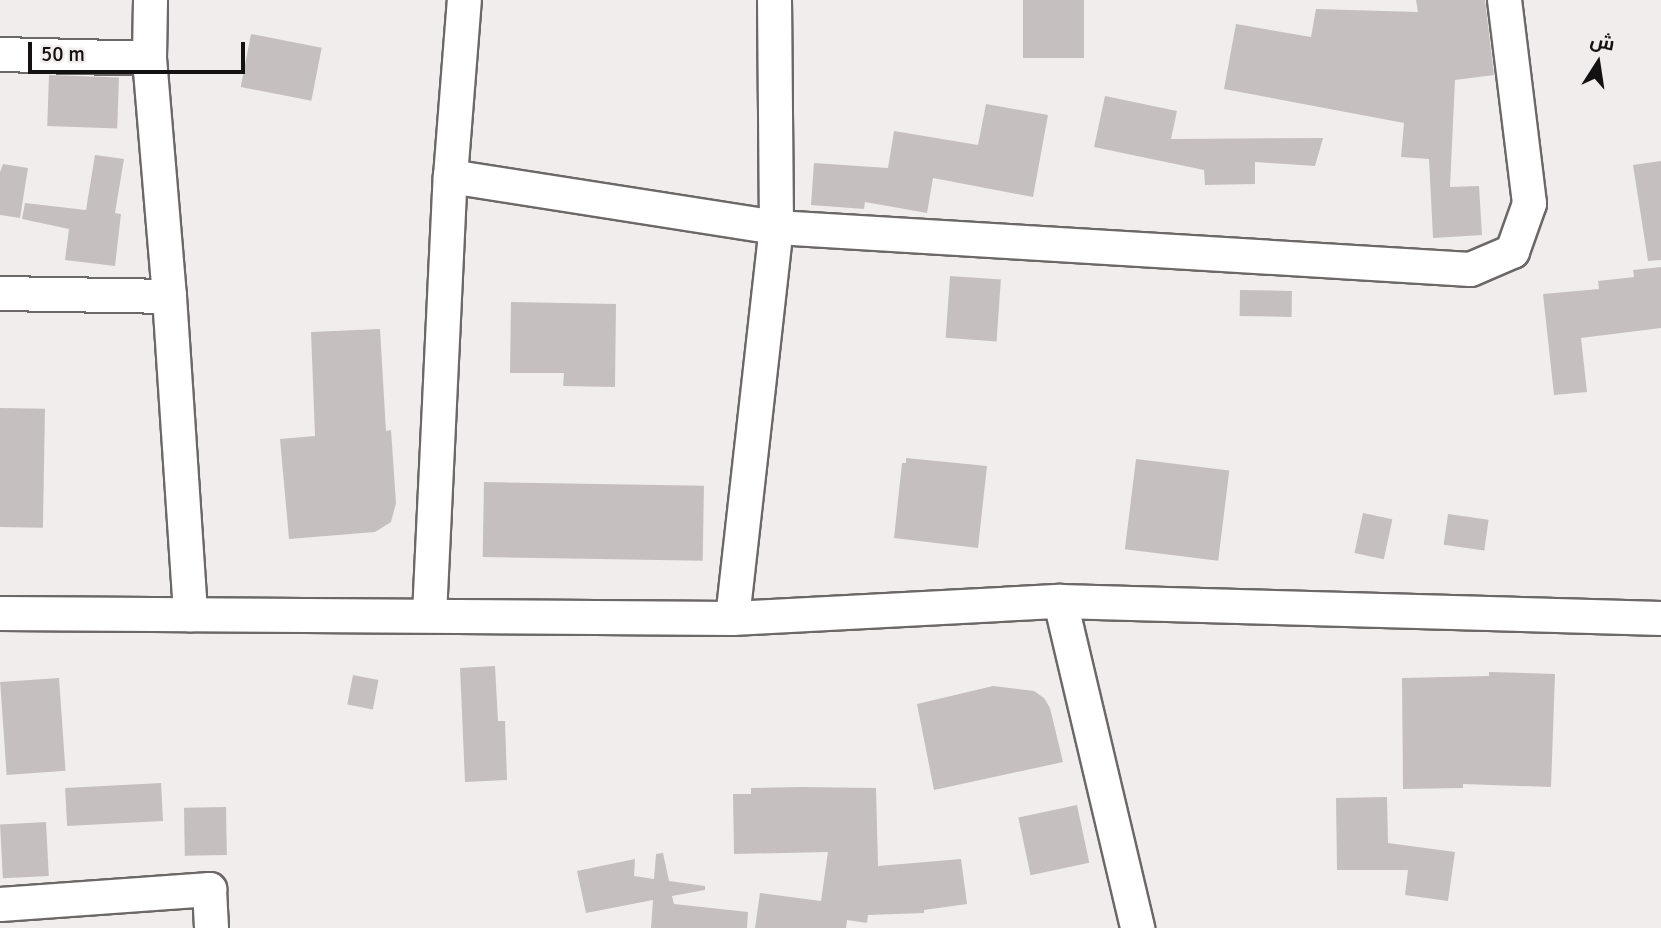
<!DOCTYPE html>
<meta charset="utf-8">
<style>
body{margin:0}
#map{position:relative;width:1661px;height:928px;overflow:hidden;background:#f2eded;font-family:Signika,Cairo,sans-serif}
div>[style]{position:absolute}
.building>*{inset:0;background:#c5c0bf;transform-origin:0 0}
.roads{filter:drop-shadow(2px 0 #6c6867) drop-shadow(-2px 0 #6c6867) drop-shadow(0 2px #6c6867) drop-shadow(0 -2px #6c6867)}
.minor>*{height:33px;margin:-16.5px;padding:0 16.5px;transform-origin:16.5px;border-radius:16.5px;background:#fff}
span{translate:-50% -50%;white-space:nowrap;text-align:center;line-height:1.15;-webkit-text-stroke:7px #f2eded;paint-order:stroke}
.north{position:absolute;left:1563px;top:28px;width:70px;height:70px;-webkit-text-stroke:5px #f2eded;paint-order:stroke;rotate:12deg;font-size:19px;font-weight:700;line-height:28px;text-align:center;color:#131111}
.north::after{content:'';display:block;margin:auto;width:24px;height:32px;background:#131111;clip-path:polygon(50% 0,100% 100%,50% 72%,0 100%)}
.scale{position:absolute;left:28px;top:42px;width:217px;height:32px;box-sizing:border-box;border:4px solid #131111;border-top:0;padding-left:9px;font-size:21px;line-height:24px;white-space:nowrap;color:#131111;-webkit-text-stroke:5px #f2eded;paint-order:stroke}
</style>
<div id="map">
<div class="building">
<i style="left:1023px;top:0;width:61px;height:58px"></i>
<i style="clip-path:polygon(1416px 0,1485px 0,1494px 75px,1455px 80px,1450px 187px,1479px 186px,1482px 235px,1433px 238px,1429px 159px,1401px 157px,1404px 123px,1224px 89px,1236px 24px,1311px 37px,1316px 9px,1418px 12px)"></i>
<i style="left:251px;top:34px;width:72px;height:54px;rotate:11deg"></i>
<i style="left:49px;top:75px;width:70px;height:51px;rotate:2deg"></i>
<i style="clip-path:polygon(1105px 96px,1177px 111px,1171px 139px,1323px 138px,1315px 166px,1255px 162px,1255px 184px,1205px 185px,1204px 170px,1094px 147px)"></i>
<i style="clip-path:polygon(986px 104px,1048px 115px,1033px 197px,933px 178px,927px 213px,865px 202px,864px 209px,811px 205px,814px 163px,888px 168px,894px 131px,978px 145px)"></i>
<i style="clip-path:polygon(95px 155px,124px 159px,115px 213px,121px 214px,115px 266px,65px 260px,69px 229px,22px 219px,25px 203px,86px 210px)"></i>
<i style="clip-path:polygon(1661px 161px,1661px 260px,1648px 261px,1633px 165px)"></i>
<i style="clip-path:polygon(3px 164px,28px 168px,20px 218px,0 215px,0 172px)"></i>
<i style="clip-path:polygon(1661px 267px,1661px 328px,1581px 338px,1587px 392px,1554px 395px,1543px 294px,1599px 289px,1598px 281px,1634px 277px,1633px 270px)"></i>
<i style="left:950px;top:276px;width:51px;height:62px;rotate:4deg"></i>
<i style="left:1240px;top:290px;width:52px;height:26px;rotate:1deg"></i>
<i style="clip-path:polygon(511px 302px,616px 304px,615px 387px,563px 386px,564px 373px,510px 373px)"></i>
<i style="clip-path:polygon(380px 329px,386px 431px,391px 430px,396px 503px,391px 522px,375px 532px,289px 539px,280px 439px,315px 436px,311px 332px)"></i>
<i style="left:0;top:408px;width:45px;height:119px;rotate:1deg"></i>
<i style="clip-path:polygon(906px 458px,987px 466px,978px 548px,894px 538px,902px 463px,906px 463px)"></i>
<i style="left:1136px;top:459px;width:94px;height:91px;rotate:7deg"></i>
<i style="left:484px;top:482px;width:220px;height:75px;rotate:1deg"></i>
<i style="left:1363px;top:513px;width:30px;height:41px;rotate:12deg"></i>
<i style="left:1448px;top:514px;width:41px;height:31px;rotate:8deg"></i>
<i style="clip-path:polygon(495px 666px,498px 721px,505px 721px,507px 780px,465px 782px,460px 668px)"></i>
<i style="clip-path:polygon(1489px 672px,1555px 674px,1551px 787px,1463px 784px,1463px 788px,1403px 789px,1402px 678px,1489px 676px)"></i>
<i style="left:353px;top:675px;width:26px;height:30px;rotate:11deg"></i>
<i style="left:59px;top:678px;width:93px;height:59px;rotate:86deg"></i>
<i style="clip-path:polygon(993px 686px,1034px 691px,1044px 698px,1050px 708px,1063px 762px,934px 790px,917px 704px)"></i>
<i style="left:161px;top:783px;width:38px;height:96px;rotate:87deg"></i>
<i style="clip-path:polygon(802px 787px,876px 788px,878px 866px,961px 859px,967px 904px,924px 910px,924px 913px,868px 915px,867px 923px,847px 920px,846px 928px,755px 928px,760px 893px,821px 901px,828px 852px,734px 854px,733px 794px,751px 794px,751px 788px)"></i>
<i style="clip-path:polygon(1387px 797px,1388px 843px,1455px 852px,1448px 901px,1405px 895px,1408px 870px,1337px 870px,1336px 798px)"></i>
<i style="left:1077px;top:805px;width:59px;height:60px;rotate:78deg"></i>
<i style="left:226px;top:807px;width:48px;height:42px;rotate:89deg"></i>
<i style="left:46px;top:822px;width:54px;height:46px;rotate:87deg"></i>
<i style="clip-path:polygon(663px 853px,669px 881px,705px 886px,705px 890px,672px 896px,674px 904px,748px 912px,747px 928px,651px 928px,653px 900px,586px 913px,577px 871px,635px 859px,634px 876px,654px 879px,656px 854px)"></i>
</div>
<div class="roads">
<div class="minor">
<i style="left:150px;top:0;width:58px;rotate:91deg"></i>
<i style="left:149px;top:58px;width:239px;rotate:85.2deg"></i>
<i style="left:169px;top:296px;width:319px;rotate:86.2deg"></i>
<i style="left:0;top:54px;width:149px;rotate:1.5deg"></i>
<i style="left:450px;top:176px;width:330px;rotate:8.9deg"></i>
<i style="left:776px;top:227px;width:695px;rotate:3.46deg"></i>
<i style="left:1470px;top:269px;width:46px;rotate:-23.2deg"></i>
<i style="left:1512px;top:251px;width:51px;rotate:-70.5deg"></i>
<i style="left:1529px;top:203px;width:205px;rotate:-97deg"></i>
<i style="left:0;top:293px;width:169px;rotate:1deg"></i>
<i style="left:1060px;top:601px;width:336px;rotate:76.7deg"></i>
<i style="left:0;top:613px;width:732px;rotate:0.39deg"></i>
<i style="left:732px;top:618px;width:328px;rotate:-3deg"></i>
<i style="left:1060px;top:601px;width:601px;rotate:1.62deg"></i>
<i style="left:429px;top:615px;width:440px;rotate:-87.3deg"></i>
<i style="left:450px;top:176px;width:177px;rotate:-85.5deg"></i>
<i style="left:732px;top:618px;width:393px;rotate:-83.6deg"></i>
<i style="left:776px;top:227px;width:227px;rotate:-90.5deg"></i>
<i style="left:0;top:904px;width:210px;rotate:-4.1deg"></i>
<i style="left:209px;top:889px;width:39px;rotate:87deg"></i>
</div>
</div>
<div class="north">ش</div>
<div class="scale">50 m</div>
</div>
